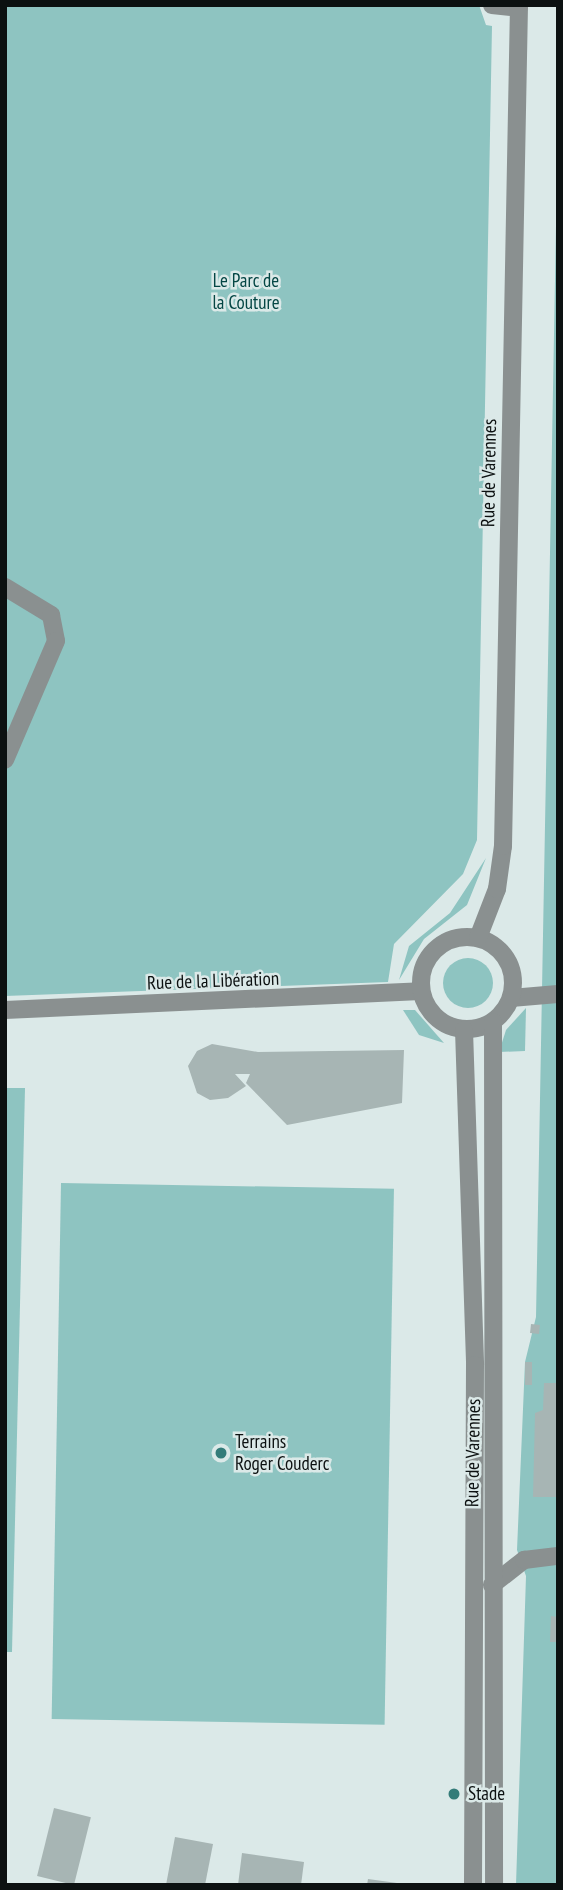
<!DOCTYPE html>
<meta charset="utf-8">
<style>
body{margin:0}
#map{position:relative;width:563px;height:1890px;overflow:hidden;background:#dbe9e8;font-family:"PT Sans Narrow",sans-serif}
div>[style]{position:absolute}
.green>*{inset:0;background:#8ec4c1;transform-origin:0 0}
.round{border-radius:50%}
.building>*{inset:0;background:#a7b5b4;transform-origin:0 0}
.service>*{height:18px;margin:-9px;padding:0 9px;transform-origin:9px;border-radius:9px;background:#8a9090}
.minor>*{height:18px;margin:-9px;padding:0 9px;transform-origin:9px;border-radius:9px;background:#8a9090}
.tertiary>*{height:18px;margin:-9px;padding:0 9px;transform-origin:9px;border-radius:9px;background:#8a9090}
.tertiary>.ring{margin:-9px;padding:0;box-sizing:content-box;background:none;border:18px solid #8a9090;border-radius:50%}
.dots>*{width:19px;height:19px;translate:-50% -50%;box-sizing:border-box;border:4px solid #dbe9e8;border-radius:50%}
span{translate:-50% -50%;white-space:nowrap;text-align:center;line-height:1.15;-webkit-text-stroke:5px #dbe9e8;paint-order:stroke}
.park-label{font-size:19px;color:#044644}
.street-label{font-size:19px;color:#0c1111}
.poi-label{font-size:19px;color:#0c1111}
.left{translate:0 -50%;text-align:left}
.frame{position:absolute;inset:0;border:7px solid #0c1111;pointer-events:none}
</style>
<div id="map">
<div class="green">
<i style="clip-path:polygon(5px 5px,479px 5px,486px 25px,492px 26px,477px 840px,463px 874px,394px 944px,388px 982px,5px 996px)"></i>
<i style="clip-path:polygon(558px 116px,558px 1885px,516px 1885px,526px 1576px,517px 1550px,525px 1362px,536px 1317px)"></i>
<i style="clip-path:polygon(486px 858px,467px 905px,424px 939px,399px 980px,409px 946px,450px 913px)"></i>
<i class="round" style="left:443px;top:958px;width:50px;height:50px"></i>
<i style="clip-path:polygon(526px 1008px,525px 1051px,499px 1052px,506px 1030px)"></i>
<i style="clip-path:polygon(403px 1010px,415px 1010px,444px 1043px,419px 1035px)"></i>
<i style="clip-path:polygon(5px 1088px,25px 1088px,12px 1652px,5px 1652px)"></i>
<i style="left:61px;top:1183px;width:333px;height:536px;rotate:1deg"></i>
</div>
<div class="building">
<i style="clip-path:polygon(212px 1044px,258px 1052px,404px 1050px,402px 1103px,287px 1125px,246px 1083px,250px 1074px,235px 1074px,246px 1086px,228px 1098px,210px 1100px,197px 1093px,188px 1066px,197px 1051px)"></i>
<i style="left:531px;top:1324px;width:9px;height:9px;rotate:6deg"></i>
<i style="left:525px;top:1362px;width:7px;height:23px"></i>
<i style="clip-path:polygon(544px 1383px,558px 1383px,558px 1497px,533px 1497px,535px 1413px,543px 1410px)"></i>
<i style="clip-path:polygon(551px 1616px,558px 1617px,558px 1642px,550px 1642px)"></i>
<i style="left:54px;top:1808px;width:38px;height:70px;rotate:14deg"></i>
<i style="clip-path:polygon(175px 1837px,213px 1844px,205px 1885px,166px 1885px)"></i>
<i style="clip-path:polygon(242px 1853px,304px 1862px,301px 1885px,238px 1885px)"></i>
<i style="clip-path:polygon(368px 1879px,397px 1883px,397px 1885px,367px 1885px)"></i>
</div>
<div class="service">
<i style="left:5px;top:587px;width:54px;rotate:31.3deg"></i>
<i style="left:51px;top:615px;width:26px;rotate:79deg"></i>
<i style="left:56px;top:641px;width:129px;rotate:113.2deg"></i>
<i style="left:511px;top:998px;width:47px;rotate:-4.9deg"></i>
<i style="left:5px;top:1010px;width:416px;rotate:-2.6deg"></i>
<i style="left:492px;top:1585px;width:41px;rotate:-38deg"></i>
<i style="left:524px;top:1560px;width:34px;rotate:-7deg"></i>
</div>
<div class="minor">
<i style="left:492px;top:5px;width:27px;rotate:6deg"></i>
</div>
<div class="tertiary">
<i class="ring" style="left:421px;top:937px;width:74px;height:74px"></i>
<i style="left:478px;top:938px;width:53px;rotate:-68.8deg"></i>
<i style="left:497px;top:889px;width:43px;rotate:-82.1deg"></i>
<i style="left:503px;top:846px;width:841px;rotate:-88.91deg"></i>
<i style="left:493px;top:1022px;width:863px;rotate:89.93deg"></i>
<i style="left:464px;top:1030px;width:335px;rotate:88.1deg"></i>
<i style="left:475px;top:1365px;width:520px;rotate:90.22deg"></i>
</div>
<div class="dots">
<i style="left:221px;top:1453px;background:#347c79"></i>
<i style="left:454px;top:1794px;background:#347c79"></i>
</div>
<div class="park-label">
<span style="left:246px;top:292px">Le Parc de<br>la Couture</span>
</div>
<div class="street-label">
<span style="left:489px;top:473px;rotate:-89deg">Rue de Varennes</span>
<span style="left:213px;top:981px;rotate:-2deg">Rue de la Libération</span>
<span style="left:473px;top:1453px;rotate:-89deg">Rue de Varennes</span>
</div>
<div class="poi-label">
<span class="left" style="left:235px;top:1453px">Terrains<br>Roger Couderc</span>
<span class="left" style="left:468px;top:1794px">Stade</span>
</div>
<div class="frame"></div>
</div>
